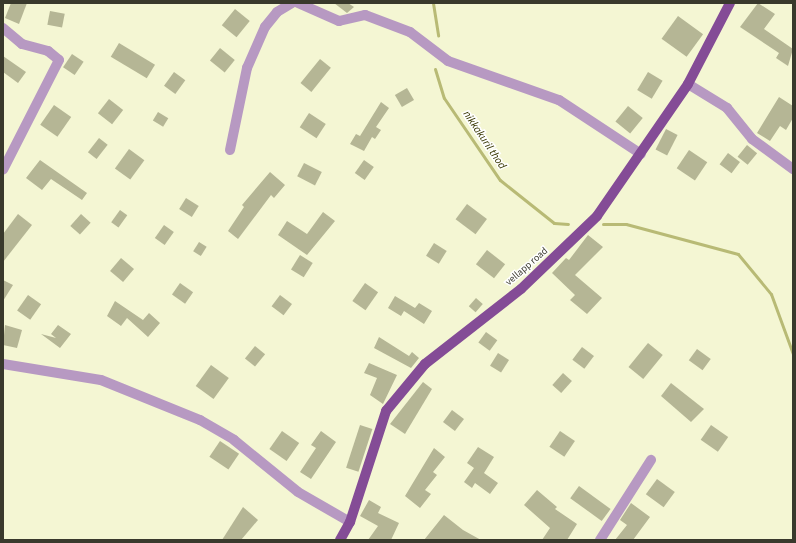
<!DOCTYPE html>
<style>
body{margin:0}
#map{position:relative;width:796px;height:543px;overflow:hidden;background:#f4f6d3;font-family:"Source Sans 3",sans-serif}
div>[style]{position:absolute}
.stream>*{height:3px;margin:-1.5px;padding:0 1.5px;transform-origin:1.5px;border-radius:1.5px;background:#b8ba75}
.building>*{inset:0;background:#b5b695;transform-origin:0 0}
.minor>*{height:10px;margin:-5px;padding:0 5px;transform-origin:5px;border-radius:5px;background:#b799c2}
.major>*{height:10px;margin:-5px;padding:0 5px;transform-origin:5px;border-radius:5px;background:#844c96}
span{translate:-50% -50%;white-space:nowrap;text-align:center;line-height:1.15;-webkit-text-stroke:3px #fff;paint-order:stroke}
.street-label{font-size:10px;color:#39392c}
.water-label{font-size:11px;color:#373600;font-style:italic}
.frame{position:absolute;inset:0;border:4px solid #39392c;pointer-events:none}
</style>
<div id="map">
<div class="stream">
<i style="left:433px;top:3px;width:33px;rotate:81deg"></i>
<i style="left:435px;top:69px;width:30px;rotate:73deg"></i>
<i style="left:444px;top:98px;width:99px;rotate:55.7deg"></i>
<i style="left:500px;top:180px;width:69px;rotate:38.5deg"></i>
<i style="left:554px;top:223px;width:14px;rotate:4deg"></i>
<i style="left:603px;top:224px;width:23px"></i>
<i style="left:626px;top:224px;width:116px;rotate:15deg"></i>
<i style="left:738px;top:254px;width:52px;rotate:50.5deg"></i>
<i style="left:771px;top:294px;width:64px;rotate:69.9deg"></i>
</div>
<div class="building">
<i style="clip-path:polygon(11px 3px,27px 3px,19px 24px,5px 18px)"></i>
<i style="clip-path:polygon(334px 3px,348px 3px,354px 7px,347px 13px)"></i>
<i style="clip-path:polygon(758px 3px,775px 14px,764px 29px,793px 49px,788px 66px,776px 58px,779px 53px,740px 27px)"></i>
<i style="left:235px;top:9px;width:19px;height:21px;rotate:39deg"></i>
<i style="left:50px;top:11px;width:15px;height:14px;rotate:11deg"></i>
<i style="left:678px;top:16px;width:31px;height:28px;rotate:36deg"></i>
<i style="left:119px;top:43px;width:42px;height:16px;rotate:31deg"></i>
<i style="left:220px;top:48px;width:19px;height:16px;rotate:39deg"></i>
<i style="left:72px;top:54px;width:14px;height:16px;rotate:34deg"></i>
<i style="clip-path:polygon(3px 56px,26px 72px,18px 83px,3px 72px)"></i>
<i style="left:320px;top:59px;width:14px;height:31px;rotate:39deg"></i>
<i style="left:174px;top:72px;width:14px;height:17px;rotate:36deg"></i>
<i style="left:648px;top:72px;width:17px;height:21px;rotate:31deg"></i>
<i style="left:407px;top:88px;width:14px;height:14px;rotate:60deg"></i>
<i style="clip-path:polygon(779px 97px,793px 106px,793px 118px,786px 130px,780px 126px,770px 141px,757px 133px)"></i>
<i style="left:109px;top:99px;width:18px;height:18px;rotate:38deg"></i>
<i style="clip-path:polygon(381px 102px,389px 108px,376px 127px,381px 130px,375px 139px,372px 137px,364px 151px,350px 144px,356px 134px,360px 136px)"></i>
<i style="left:54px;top:105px;width:21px;height:24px;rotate:35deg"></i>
<i style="left:628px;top:106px;width:19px;height:20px;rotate:39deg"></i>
<i style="left:158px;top:112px;width:12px;height:10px;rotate:31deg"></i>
<i style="left:309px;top:113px;width:20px;height:17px;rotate:33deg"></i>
<i style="left:666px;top:129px;width:13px;height:23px;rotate:27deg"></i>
<i style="left:99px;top:138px;width:11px;height:18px;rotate:38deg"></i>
<i style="left:747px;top:145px;width:13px;height:15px;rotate:39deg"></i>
<i style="left:129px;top:149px;width:19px;height:24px;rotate:36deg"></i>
<i style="left:689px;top:150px;width:22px;height:22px;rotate:34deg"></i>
<i style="left:728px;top:153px;width:15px;height:14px;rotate:37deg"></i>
<i style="clip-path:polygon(40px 160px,87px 193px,82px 200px,51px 179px,42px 190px,26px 178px)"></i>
<i style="left:364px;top:160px;width:12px;height:16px;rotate:35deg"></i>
<i style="left:304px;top:163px;width:20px;height:15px;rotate:27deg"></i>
<i style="clip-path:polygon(270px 172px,285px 185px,274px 198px,271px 195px,238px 239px,228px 231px,244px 207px,242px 205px)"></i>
<i style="left:186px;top:198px;width:15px;height:13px;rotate:32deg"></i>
<i style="left:467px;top:204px;width:25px;height:19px;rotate:37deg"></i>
<i style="left:120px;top:210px;width:9px;height:15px;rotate:36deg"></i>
<i style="clip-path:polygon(323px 212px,335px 221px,307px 255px,278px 235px,287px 221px,307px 234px)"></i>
<i style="clip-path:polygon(18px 214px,32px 225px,3px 262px,3px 234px)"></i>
<i style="left:81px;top:214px;width:13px;height:16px;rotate:42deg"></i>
<i style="left:164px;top:225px;width:12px;height:16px;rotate:35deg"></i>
<i style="clip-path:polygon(588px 235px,603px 247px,575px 275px,602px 298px,587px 314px,570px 300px,575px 295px,552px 273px,566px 258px,569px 260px)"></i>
<i style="left:199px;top:242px;width:9px;height:11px;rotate:32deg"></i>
<i style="left:434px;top:243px;width:15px;height:15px;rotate:32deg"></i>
<i style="left:487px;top:250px;width:23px;height:18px;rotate:38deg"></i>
<i style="left:300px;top:255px;width:15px;height:17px;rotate:32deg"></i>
<i style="left:121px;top:258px;width:17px;height:17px;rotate:40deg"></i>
<i style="clip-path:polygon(3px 280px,13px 285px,3px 301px)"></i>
<i style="left:180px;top:283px;width:16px;height:14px;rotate:35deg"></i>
<i style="left:365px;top:283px;width:16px;height:22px;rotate:35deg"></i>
<i style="left:28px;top:295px;width:16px;height:19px;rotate:35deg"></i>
<i style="left:280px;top:295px;width:15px;height:14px;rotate:37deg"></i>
<i style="clip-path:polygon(395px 296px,415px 308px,419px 303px,432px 311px,424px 324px,404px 311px,401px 316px,388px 308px)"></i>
<i style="left:476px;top:298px;width:9px;height:11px;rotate:41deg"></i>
<i style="clip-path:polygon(115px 301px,143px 320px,149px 313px,160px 323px,148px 337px,127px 318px,121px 326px,107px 316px)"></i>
<i style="clip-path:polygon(5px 325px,22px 330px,17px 348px,3px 345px)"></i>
<i style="clip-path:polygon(58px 325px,71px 334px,60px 348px,41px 334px,56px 338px,51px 334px)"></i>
<i style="left:486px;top:332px;width:14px;height:13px;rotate:36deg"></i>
<i style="clip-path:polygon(379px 337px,409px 356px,412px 352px,419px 358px,411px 368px,374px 348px)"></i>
<i style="left:648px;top:343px;width:19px;height:31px;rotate:39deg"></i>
<i style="left:255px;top:346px;width:13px;height:16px;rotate:39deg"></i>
<i style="left:582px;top:347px;width:15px;height:16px;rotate:37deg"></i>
<i style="left:697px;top:349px;width:17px;height:14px;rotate:36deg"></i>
<i style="left:498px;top:353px;width:13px;height:15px;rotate:32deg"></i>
<i style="clip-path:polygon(369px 363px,397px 375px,383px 404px,370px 395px,377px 378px,364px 373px)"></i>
<i style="left:211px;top:365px;width:22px;height:26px;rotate:36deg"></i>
<i style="left:563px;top:373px;width:12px;height:16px;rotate:42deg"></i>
<i style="clip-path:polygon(423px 382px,432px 389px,405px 434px,390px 424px)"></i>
<i style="clip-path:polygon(671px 383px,704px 409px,691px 422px,661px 396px)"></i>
<i style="left:452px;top:410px;width:15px;height:15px;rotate:37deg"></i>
<i style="left:360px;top:425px;width:13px;height:45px;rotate:18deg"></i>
<i style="left:711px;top:425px;width:21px;height:18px;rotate:35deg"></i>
<i style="left:282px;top:431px;width:21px;height:22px;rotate:35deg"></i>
<i style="clip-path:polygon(321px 431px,336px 442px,311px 479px,300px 472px,316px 448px,311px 445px)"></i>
<i style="left:560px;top:431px;width:18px;height:19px;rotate:34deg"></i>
<i style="left:220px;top:441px;width:23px;height:19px;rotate:34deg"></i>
<i style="clip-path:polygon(478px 447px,494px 457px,484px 473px,498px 483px,490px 494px,475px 483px,472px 488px,464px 482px,474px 468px,467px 463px)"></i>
<i style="clip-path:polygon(434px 448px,445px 457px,433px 472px,437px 475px,425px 490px,431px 494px,420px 508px,405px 496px)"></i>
<i style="left:657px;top:479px;width:22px;height:19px;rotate:36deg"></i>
<i style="left:579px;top:486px;width:39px;height:15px;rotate:36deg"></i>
<i style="clip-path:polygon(537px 490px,557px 507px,555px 509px,577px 524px,567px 540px,542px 540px,550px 528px,524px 505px)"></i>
<i style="clip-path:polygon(369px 500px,381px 507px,378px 513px,399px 523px,391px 540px,368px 540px,378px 526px,360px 516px)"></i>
<i style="clip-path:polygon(631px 503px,650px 517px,633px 540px,615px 540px,627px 525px,620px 520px)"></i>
<i style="clip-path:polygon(243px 507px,258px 520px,241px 540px,222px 540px)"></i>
<i style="clip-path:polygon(444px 515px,463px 530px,481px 540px,424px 540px)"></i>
</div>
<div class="minor">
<i style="left:298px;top:3px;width:45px;rotate:23.7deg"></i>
<i style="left:339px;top:21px;width:27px;rotate:-13deg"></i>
<i style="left:365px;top:15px;width:48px;rotate:20.7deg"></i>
<i style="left:410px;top:32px;width:48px;rotate:37.3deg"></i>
<i style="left:448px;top:61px;width:118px;rotate:19.4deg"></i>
<i style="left:559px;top:100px;width:98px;rotate:33.4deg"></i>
<i style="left:3px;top:28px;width:25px;rotate:40deg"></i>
<i style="left:22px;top:44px;width:27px;rotate:15deg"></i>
<i style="left:48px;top:51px;width:14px;rotate:39deg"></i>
<i style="left:59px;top:60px;width:123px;rotate:117deg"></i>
<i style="left:688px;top:84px;width:46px;rotate:31.6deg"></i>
<i style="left:727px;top:108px;width:40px;rotate:51deg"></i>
<i style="left:752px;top:139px;width:51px;rotate:36.2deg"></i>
<i style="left:230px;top:150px;width:84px;rotate:-78.3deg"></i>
<i style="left:247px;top:68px;width:45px;rotate:-66.3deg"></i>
<i style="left:265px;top:27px;width:19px;rotate:-51deg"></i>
<i style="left:277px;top:12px;width:17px;rotate:-31deg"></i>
<i style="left:3px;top:364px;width:99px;rotate:9.3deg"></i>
<i style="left:101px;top:380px;width:107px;rotate:22deg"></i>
<i style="left:200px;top:420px;width:39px;rotate:30deg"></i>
<i style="left:234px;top:440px;width:82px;rotate:39.1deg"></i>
<i style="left:298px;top:492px;width:60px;rotate:30deg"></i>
<i style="left:600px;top:540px;width:95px;rotate:-57.5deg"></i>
</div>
<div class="major">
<i style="left:340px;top:540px;width:21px;rotate:-61deg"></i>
<i style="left:350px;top:522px;width:117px;rotate:-72deg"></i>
<i style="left:386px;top:411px;width:61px;rotate:-50.3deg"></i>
<i style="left:425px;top:364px;width:122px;rotate:-38deg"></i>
<i style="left:521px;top:289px;width:105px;rotate:-43.8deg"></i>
<i style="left:597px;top:216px;width:160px;rotate:-55.4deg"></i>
<i style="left:688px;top:84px;width:91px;rotate:-62.6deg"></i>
</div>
<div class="street-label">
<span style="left:527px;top:267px;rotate:-41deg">vellapp road</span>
</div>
<div class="water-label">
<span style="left:484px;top:140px;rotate:56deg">nikkakuril thod</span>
</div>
<div class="frame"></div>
</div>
